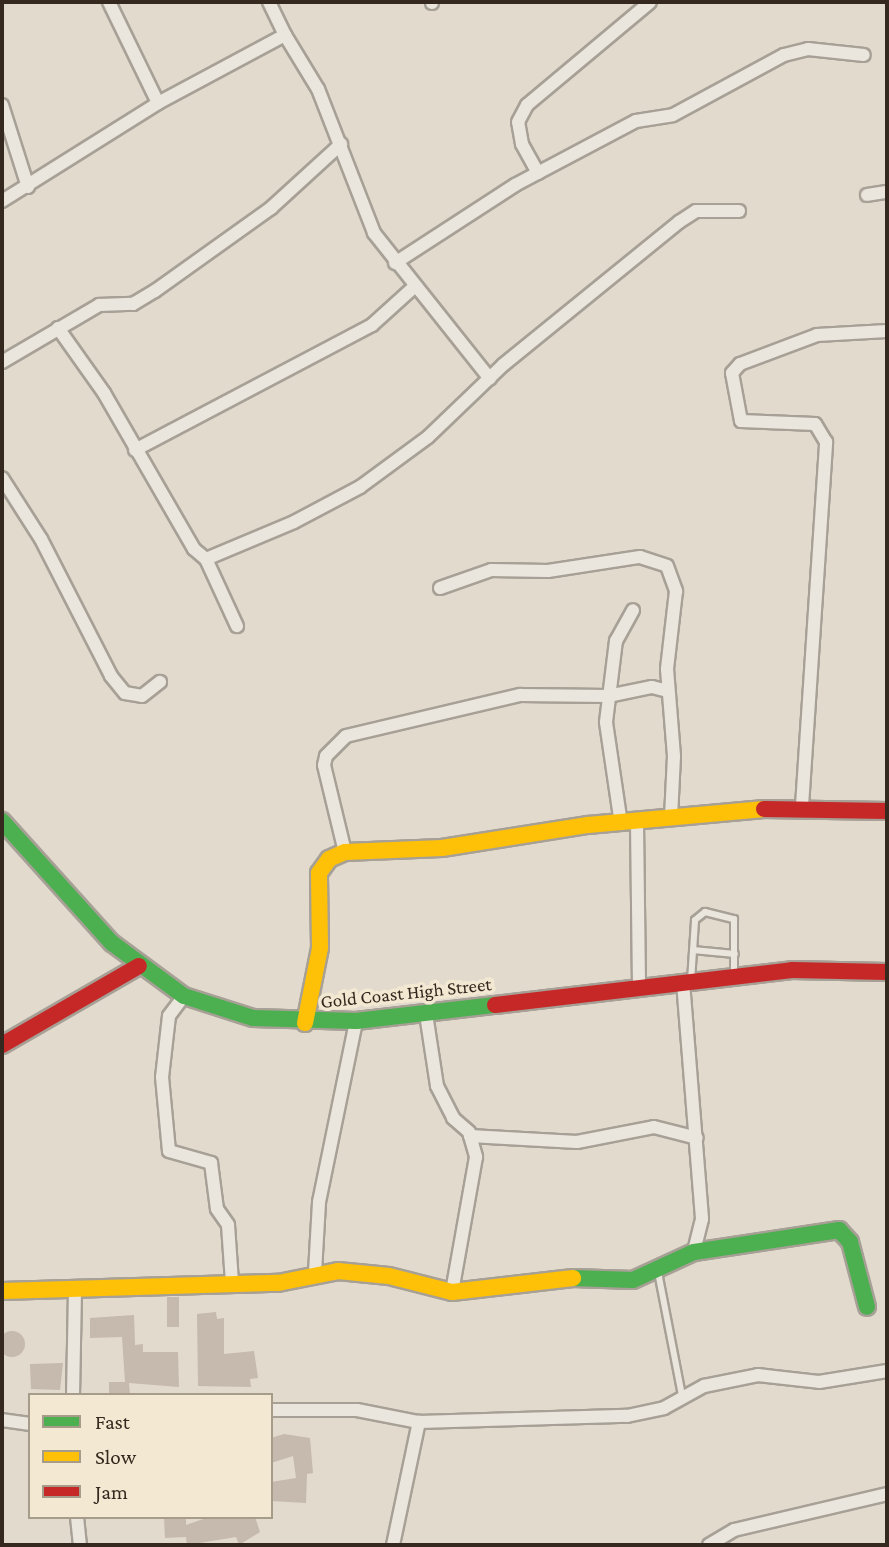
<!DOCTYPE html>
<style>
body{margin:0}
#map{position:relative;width:889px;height:1547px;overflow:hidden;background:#e2dacc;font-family:"Crimson Pro",serif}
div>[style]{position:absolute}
.building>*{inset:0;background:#c6b9ad;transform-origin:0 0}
.round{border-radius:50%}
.roads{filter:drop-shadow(2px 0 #a7a096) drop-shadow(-2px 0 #a7a096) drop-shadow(0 2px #a7a096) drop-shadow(0 -2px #a7a096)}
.lane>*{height:6px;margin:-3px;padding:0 3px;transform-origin:3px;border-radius:3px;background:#eae6de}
.street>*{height:12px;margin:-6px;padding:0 6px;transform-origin:6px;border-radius:6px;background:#eae6de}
.fast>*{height:16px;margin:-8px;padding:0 8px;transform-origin:8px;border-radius:8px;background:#4caf50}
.slow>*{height:16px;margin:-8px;padding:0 8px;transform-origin:8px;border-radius:8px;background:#ffc107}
.jam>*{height:16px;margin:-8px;padding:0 8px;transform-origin:8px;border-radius:8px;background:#c62828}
span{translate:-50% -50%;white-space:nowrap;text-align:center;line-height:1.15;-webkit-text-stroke:7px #f3e8d2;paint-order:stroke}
.street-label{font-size:19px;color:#35281e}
.frame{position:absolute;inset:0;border:4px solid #35281e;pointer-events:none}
.legend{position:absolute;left:28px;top:1393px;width:245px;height:126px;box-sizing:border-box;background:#f3e8d2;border:2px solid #a79b8a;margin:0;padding:9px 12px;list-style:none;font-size:21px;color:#35281e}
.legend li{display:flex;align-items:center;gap:14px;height:35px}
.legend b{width:35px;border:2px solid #a79b8a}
</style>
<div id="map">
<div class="building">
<i style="left:179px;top:1297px;width:30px;height:12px;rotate:90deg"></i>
<i style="clip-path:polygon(216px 1312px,217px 1319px,224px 1318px,224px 1354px,254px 1351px,258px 1378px,250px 1379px,251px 1387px,198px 1386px,197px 1314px)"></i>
<i style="clip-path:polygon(134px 1315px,135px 1345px,143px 1344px,143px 1352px,178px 1352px,179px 1387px,129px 1383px,130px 1395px,109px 1395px,109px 1382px,125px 1382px,122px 1337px,90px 1338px,90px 1318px)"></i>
<i class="round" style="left:-1px;top:1331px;width:26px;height:26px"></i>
<i style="clip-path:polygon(63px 1363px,60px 1390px,31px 1389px,30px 1364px)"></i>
<i style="clip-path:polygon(284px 1434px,310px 1438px,313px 1473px,307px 1474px,306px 1503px,271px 1501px,271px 1482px,296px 1478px,293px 1456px,271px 1463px,271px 1438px)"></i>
<i style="clip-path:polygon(164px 1517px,186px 1517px,186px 1525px,209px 1517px,255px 1517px,260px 1532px,239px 1545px,236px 1537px,187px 1545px,186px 1537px,165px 1538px)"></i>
</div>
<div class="roads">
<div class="lane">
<i style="left:693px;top:950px;width:42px;rotate:5.4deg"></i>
<i style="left:691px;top:981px;width:61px;rotate:-86.2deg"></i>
<i style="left:695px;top:920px;width:13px;rotate:-39deg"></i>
<i style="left:705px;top:912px;width:30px;rotate:14deg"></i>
<i style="left:734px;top:919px;width:55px;rotate:90deg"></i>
<i style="left:658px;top:1272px;width:125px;rotate:79deg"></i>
</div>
<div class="street">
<i style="left:109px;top:2px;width:112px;rotate:64.1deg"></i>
<i style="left:432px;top:2px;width:1px;rotate:90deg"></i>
<i style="left:285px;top:35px;width:63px;rotate:58.6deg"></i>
<i style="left:318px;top:89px;width:155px;rotate:68.7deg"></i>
<i style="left:374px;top:233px;width:186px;rotate:51.5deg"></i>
<i style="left:2px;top:105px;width:86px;rotate:72.4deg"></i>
<i style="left:538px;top:173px;width:33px;rotate:-119deg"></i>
<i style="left:522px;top:144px;width:22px;rotate:-100deg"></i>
<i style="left:518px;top:122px;width:19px;rotate:-62deg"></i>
<i style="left:527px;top:105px;width:160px;rotate:-39.9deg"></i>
<i style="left:867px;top:195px;width:20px;rotate:-9deg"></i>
<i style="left:2px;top:201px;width:184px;rotate:-32.1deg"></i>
<i style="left:158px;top:103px;width:144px;rotate:-28.2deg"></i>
<i style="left:285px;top:35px;width:37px;rotate:-116deg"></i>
<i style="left:395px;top:263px;width:143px;rotate:-33deg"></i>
<i style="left:515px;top:185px;width:137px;rotate:-27.9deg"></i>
<i style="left:636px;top:121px;width:37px;rotate:-9deg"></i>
<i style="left:673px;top:115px;width:126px;rotate:-28.4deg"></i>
<i style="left:784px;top:55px;width:25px;rotate:-14deg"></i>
<i style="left:808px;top:49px;width:56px;rotate:6.1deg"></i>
<i style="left:58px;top:328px;width:80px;rotate:54.7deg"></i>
<i style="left:104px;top:393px;width:180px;rotate:60deg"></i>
<i style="left:194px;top:549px;width:16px;rotate:40deg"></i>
<i style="left:206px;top:559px;width:74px;rotate:65.2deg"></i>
<i style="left:2px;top:362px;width:113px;rotate:-30.4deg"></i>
<i style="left:99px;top:305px;width:34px;rotate:-2deg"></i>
<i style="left:133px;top:304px;width:26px;rotate:-31deg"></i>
<i style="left:155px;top:291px;width:143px;rotate:-35.6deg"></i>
<i style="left:271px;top:208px;width:95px;rotate:-42.4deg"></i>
<i style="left:135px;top:450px;width:268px;rotate:-27.8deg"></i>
<i style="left:372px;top:325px;width:57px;rotate:-42.1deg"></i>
<i style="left:2px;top:478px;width:72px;rotate:57.4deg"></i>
<i style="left:41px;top:539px;width:154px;rotate:62.9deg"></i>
<i style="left:111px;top:676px;width:22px;rotate:51deg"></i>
<i style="left:125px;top:693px;width:17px;rotate:10deg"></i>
<i style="left:142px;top:696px;width:23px;rotate:-38deg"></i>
<i style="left:206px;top:559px;width:95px;rotate:-22.8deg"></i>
<i style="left:294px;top:522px;width:75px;rotate:-27.9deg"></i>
<i style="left:360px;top:487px;width:84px;rotate:-36.3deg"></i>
<i style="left:428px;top:437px;width:104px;rotate:-43.8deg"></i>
<i style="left:503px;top:365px;width:227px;rotate:-39.1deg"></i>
<i style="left:679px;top:222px;width:20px;rotate:-33deg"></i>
<i style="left:696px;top:211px;width:43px"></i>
<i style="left:440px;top:588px;width:54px;rotate:-19.4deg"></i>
<i style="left:491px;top:570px;width:57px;rotate:1deg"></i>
<i style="left:548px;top:571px;width:93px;rotate:-8.7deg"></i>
<i style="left:640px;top:557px;width:28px;rotate:18deg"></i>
<i style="left:667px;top:566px;width:27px;rotate:70deg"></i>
<i style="left:676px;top:591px;width:79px;rotate:96.6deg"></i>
<i style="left:667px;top:669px;width:87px;rotate:85.4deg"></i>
<i style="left:674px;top:756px;width:61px;rotate:92.8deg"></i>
<i style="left:802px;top:806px;width:365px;rotate:-86.2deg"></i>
<i style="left:826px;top:442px;width:21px;rotate:-121deg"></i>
<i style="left:815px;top:424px;width:74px;rotate:-177.7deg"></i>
<i style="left:741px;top:421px;width:49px;rotate:-100.6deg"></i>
<i style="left:732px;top:373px;width:12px;rotate:-48deg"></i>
<i style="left:740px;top:364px;width:82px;rotate:-20.6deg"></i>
<i style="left:817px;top:335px;width:70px;rotate:-3.3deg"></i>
<i style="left:637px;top:822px;width:164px;rotate:89.3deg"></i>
<i style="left:621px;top:824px;width:103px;rotate:-98.4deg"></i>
<i style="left:606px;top:722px;width:82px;rotate:-83deg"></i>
<i style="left:616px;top:641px;width:35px;rotate:-61deg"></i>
<i style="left:345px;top:852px;width:89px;rotate:-103.6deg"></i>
<i style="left:324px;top:765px;width:9px;rotate:-77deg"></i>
<i style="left:326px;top:756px;width:28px;rotate:-45deg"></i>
<i style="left:346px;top:736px;width:179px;rotate:-13.3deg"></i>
<i style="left:520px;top:695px;width:88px;rotate:0.7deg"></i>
<i style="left:608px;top:696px;width:45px;rotate:-11.6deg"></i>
<i style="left:652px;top:687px;width:16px;rotate:14deg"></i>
<i style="left:683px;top:982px;width:238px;rotate:85.4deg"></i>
<i style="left:702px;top:1219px;width:34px;rotate:104deg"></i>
<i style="left:184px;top:996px;width:25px;rotate:127deg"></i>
<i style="left:169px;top:1016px;width:61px;rotate:96.5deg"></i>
<i style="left:162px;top:1077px;width:74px;rotate:84.6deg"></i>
<i style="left:169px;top:1151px;width:44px;rotate:15.9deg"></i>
<i style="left:211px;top:1163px;width:46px;rotate:82.6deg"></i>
<i style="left:217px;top:1209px;width:19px;rotate:55deg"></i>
<i style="left:228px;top:1225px;width:57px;rotate:86deg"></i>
<i style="left:426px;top:1014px;width:73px;rotate:81.3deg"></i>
<i style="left:437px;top:1086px;width:36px;rotate:63deg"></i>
<i style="left:453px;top:1118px;width:21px;rotate:41deg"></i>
<i style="left:469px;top:1132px;width:26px;rotate:74deg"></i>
<i style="left:476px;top:1157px;width:137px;rotate:100.1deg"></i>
<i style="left:470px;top:1136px;width:107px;rotate:3.2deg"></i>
<i style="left:577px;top:1142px;width:78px;rotate:-11deg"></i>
<i style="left:654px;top:1127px;width:44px;rotate:14.3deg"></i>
<i style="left:315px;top:1272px;width:70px;rotate:-86.7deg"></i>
<i style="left:319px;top:1202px;width:185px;rotate:-78.4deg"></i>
<i style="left:73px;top:1395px;width:105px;rotate:-88.9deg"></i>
<i style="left:271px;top:1410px;width:86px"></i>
<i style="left:357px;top:1410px;width:63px;rotate:11deg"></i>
<i style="left:419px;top:1422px;width:208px;rotate:-1.7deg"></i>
<i style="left:627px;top:1416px;width:38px;rotate:-12deg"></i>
<i style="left:664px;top:1408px;width:46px;rotate:-28.8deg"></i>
<i style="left:704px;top:1386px;width:55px;rotate:-11.5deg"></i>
<i style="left:758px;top:1375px;width:61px;rotate:6.5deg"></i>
<i style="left:819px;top:1382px;width:69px;rotate:-9.2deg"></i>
<i style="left:2px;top:1420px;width:28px;rotate:8deg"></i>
<i style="left:77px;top:1517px;width:28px;rotate:84deg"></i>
<i style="left:393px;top:1545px;width:126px;rotate:-78.1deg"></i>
<i style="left:709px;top:1545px;width:29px;rotate:-31deg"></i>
<i style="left:734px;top:1530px;width:157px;rotate:-13.2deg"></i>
</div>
<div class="fast">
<i style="left:2px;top:821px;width:164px;rotate:48deg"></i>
<i style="left:112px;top:943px;width:89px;rotate:36.4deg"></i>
<i style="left:184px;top:996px;width:72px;rotate:17.7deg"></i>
<i style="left:253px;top:1018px;width:103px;rotate:1.7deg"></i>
<i style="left:356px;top:1021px;width:140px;rotate:-6.6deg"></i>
<i style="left:573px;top:1278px;width:60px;rotate:1.9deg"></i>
<i style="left:633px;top:1280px;width:67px;rotate:-24.7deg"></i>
<i style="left:694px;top:1252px;width:147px;rotate:-8.6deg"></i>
<i style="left:839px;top:1230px;width:16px;rotate:47deg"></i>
<i style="left:850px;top:1242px;width:67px;rotate:75.3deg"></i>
</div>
<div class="slow">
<i style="left:305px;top:1023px;width:76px;rotate:-78.7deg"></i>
<i style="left:320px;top:948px;width:75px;rotate:-90.8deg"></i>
<i style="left:319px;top:873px;width:17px;rotate:-54deg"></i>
<i style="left:329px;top:859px;width:17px;rotate:-24deg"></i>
<i style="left:345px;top:852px;width:97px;rotate:-2.4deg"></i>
<i style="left:442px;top:848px;width:148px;rotate:-9deg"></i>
<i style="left:588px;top:825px;width:177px;rotate:-5.2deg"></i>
<i style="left:2px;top:1291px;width:276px;rotate:-1.7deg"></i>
<i style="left:278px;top:1283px;width:61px;rotate:-11.3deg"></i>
<i style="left:338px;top:1271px;width:51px;rotate:5.6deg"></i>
<i style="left:389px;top:1276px;width:65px;rotate:14.3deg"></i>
<i style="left:452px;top:1292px;width:122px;rotate:-6.6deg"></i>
</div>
<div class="jam">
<i style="left:764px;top:809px;width:123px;rotate:0.9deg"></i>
<i style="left:495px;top:1005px;width:299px;rotate:-6.7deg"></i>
<i style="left:792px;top:970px;width:95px;rotate:1.2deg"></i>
<i style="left:2px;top:1045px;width:158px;rotate:-30deg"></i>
</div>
</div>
<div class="street-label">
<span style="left:406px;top:993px;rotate:-6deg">Gold Coast High Street</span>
</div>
<div class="frame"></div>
<ul class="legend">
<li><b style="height:9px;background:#4caf50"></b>Fast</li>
<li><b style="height:9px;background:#ffc107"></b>Slow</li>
<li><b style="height:9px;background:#c62828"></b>Jam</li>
</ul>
</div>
